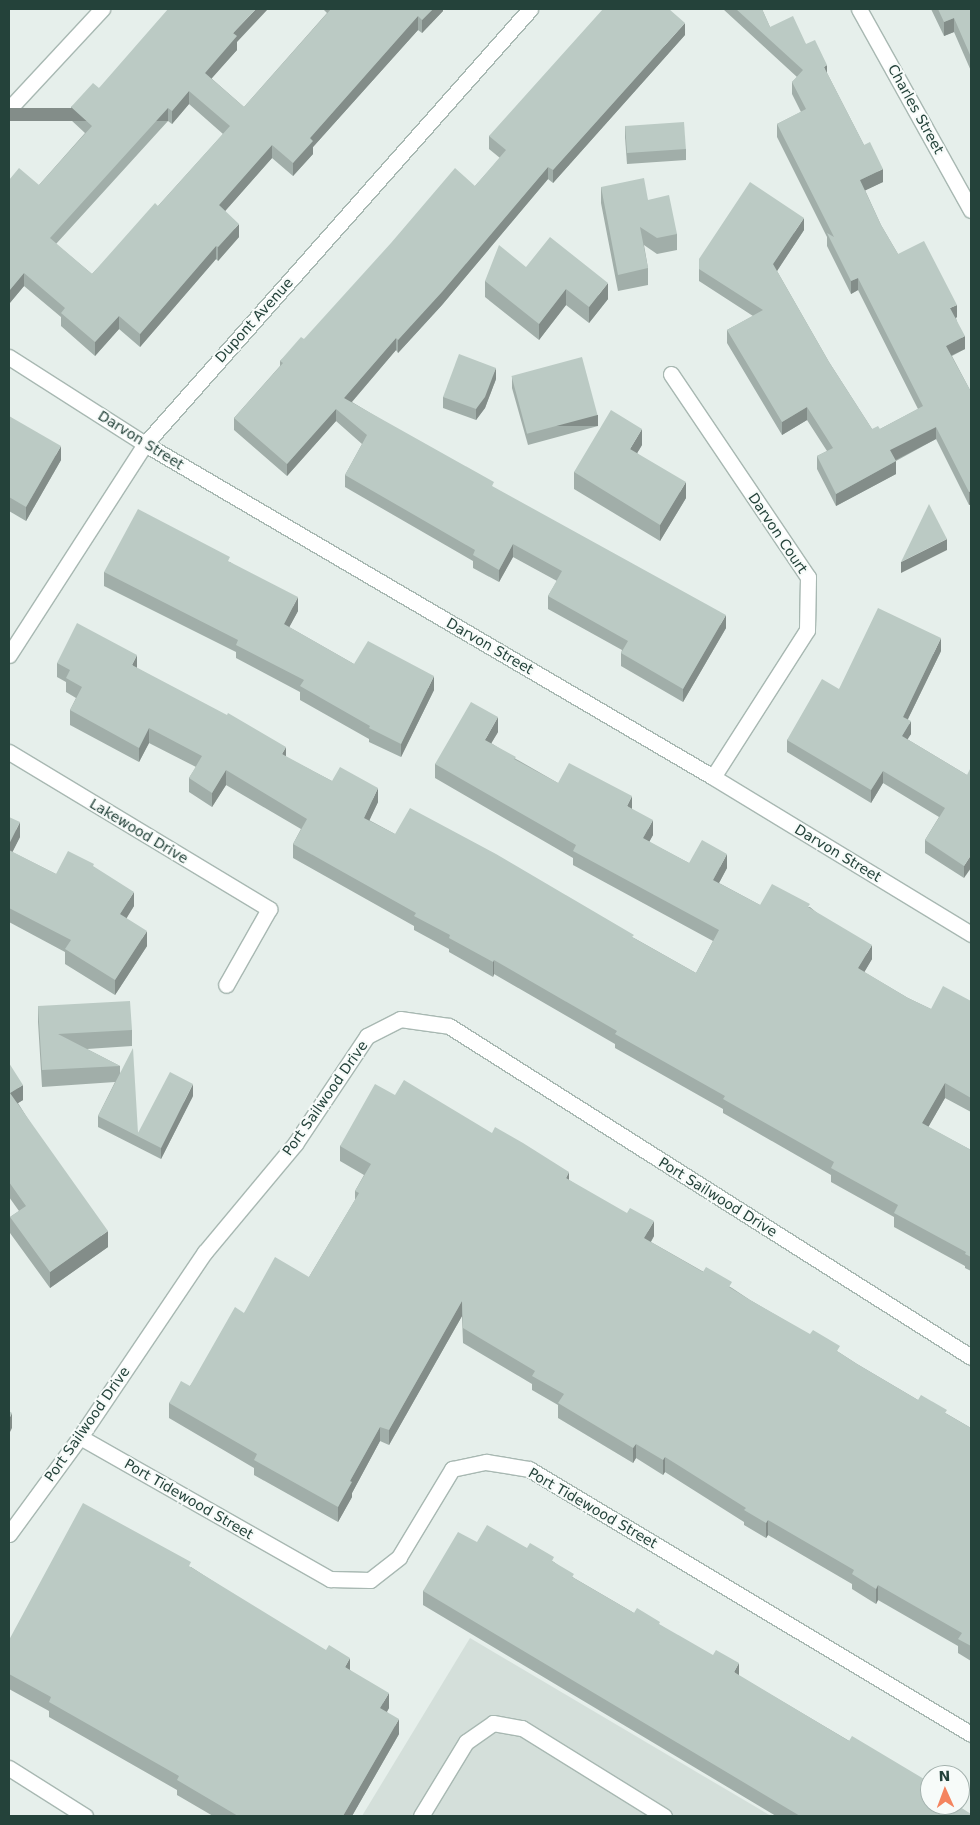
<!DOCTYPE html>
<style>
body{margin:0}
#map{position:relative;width:980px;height:1825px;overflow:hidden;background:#e6efeb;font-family:"DejaVu Sans",sans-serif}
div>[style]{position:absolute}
.built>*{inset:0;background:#d4dfda}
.roads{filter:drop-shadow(1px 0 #a8b8b2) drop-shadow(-1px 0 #a8b8b2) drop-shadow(0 1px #a8b8b2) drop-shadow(0 -1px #a8b8b2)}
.minor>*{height:15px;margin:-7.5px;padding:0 7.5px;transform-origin:7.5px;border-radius:7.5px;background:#fff}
.wall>*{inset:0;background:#a1aea9}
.shaded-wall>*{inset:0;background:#838d89;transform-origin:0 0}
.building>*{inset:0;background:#bbcac4;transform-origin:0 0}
span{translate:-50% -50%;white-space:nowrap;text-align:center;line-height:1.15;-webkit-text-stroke:4px #f7fbf9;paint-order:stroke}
.street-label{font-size:14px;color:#24423a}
.frame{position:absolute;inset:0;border:10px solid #24423a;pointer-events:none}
.north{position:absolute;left:920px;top:1765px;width:50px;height:50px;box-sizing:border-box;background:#f7fbf9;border:1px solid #a3b1ad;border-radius:50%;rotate:358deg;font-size:14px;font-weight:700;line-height:20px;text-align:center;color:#24423a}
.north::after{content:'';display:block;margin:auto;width:18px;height:22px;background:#f4845f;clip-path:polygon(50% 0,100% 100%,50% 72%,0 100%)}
</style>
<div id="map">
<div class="built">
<i style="clip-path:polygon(470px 1638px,771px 1816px,362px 1816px)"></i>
</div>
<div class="roads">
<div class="minor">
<i style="left:859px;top:9px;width:230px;rotate:60.9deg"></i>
<i style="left:9px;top:109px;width:137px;rotate:-47.1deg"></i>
<i style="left:9px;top:357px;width:161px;rotate:32.6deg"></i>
<i style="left:145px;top:444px;width:658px;rotate:30.38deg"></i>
<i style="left:713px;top:777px;width:302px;rotate:31.3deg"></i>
<i style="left:671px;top:374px;width:245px;rotate:56deg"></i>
<i style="left:808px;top:577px;width:53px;rotate:91.1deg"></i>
<i style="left:807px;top:630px;width:174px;rotate:122.6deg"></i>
<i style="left:9px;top:655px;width:251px;rotate:-57.2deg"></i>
<i style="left:145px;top:444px;width:581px;rotate:-48.49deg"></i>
<i style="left:9px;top:752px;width:304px;rotate:31.1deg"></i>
<i style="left:269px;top:909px;width:87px;rotate:119.5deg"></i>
<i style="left:80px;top:1437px;width:288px;rotate:29.6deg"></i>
<i style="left:330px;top:1579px;width:40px;rotate:1.4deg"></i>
<i style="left:370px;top:1580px;width:37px;rotate:-38deg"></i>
<i style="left:399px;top:1557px;width:103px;rotate:-58.9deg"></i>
<i style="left:452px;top:1469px;width:35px;rotate:-12deg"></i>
<i style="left:486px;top:1462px;width:44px;rotate:9.2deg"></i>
<i style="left:529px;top:1469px;width:515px;rotate:30.94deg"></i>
<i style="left:9px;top:1534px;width:120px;rotate:-53.8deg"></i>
<i style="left:80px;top:1437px;width:223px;rotate:-56deg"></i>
<i style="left:205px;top:1252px;width:141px;rotate:-50.2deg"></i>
<i style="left:295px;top:1144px;width:130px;rotate:-56.3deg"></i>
<i style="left:367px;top:1036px;width:37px;rotate:-27deg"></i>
<i style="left:400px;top:1019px;width:49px;rotate:8.1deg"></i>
<i style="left:449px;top:1026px;width:618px;rotate:32.38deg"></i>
<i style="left:9px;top:1768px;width:90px;rotate:32.3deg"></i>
<i style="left:421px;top:1816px;width:87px;rotate:-58.7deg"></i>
<i style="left:466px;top:1742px;width:33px;rotate:-35deg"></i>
<i style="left:493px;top:1723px;width:29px;rotate:10deg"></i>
<i style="left:522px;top:1728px;width:167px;rotate:31.8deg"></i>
</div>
</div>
<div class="wall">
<i style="clip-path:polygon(evenodd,323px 9px,443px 9px,443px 11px,422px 33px,418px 30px,313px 147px,313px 154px,293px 176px,272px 158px,225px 211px,239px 237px,218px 261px,216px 259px,140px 347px,119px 329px,95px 356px,61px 326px,61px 317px,24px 286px,9px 304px,9px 180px,39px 185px,85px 133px,71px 120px,71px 107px,99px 88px,237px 42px,237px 50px,211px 78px,244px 107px,327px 13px,323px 9px,189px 104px,223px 134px,158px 206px,92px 274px,56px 244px,168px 121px,172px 124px,189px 104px)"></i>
<i style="clip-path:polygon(723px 9px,762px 9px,770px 27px,806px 44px,827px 73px,883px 182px,865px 190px,881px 225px,898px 254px,957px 317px,956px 318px,965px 349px,952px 356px,970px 390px,971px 389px,971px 504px,969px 505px,936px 439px,896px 461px,896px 474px,836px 506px,817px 469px,817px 456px,827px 451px,807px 420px,782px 435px,727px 343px,727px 330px,753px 316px,699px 281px,699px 259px,804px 230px,777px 271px,829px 362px,872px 429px,880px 429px,918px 409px,858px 290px,851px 294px,827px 246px,827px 237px,777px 137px,777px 124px,801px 112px,792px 94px,792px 82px,797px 77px)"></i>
<i style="clip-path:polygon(931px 9px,971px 9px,971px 71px,954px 32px,944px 36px)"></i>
<i style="clip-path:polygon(685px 35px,553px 183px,548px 179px,442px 305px,398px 353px,396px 350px,352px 402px,726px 628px,683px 702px,621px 666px,621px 653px,622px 650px,548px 609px,548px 596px,557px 581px,513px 557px,499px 582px,473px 568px,473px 561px,345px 487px,345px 475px,362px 444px,336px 421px,287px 476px,234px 430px,234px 418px,280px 366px,280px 361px,475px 186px,500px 158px,489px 149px,489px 136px)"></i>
<i style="clip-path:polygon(625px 126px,686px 149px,686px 160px,627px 164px,625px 137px)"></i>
<i style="clip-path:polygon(601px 187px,648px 200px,677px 234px,677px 250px,657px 254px,644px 245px,648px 268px,648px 285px,618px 291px,601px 203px)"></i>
<i style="clip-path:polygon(526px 267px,608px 299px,589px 323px,566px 305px,539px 340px,485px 297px,485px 281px)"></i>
<i style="clip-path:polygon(512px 377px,598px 426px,528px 445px,512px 388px)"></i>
<i style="clip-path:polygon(496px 379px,485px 408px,476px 420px,443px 408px,443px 397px)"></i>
<i style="clip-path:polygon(9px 416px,61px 460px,26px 521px,9px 511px)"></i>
<i style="clip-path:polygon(642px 445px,637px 453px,686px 498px,660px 541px,574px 489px,574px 472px)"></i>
<i style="clip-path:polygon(230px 562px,298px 611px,289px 627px,354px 664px,434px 690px,401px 757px,369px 742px,369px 739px,300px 700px,300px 692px,236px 658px,236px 652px,104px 586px,104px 572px)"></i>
<i style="clip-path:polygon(941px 651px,908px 719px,911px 734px,907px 739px,967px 775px,964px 878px,925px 853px,925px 840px,939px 817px,883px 783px,871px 803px,787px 752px,787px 740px,839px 689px)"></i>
<i style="clip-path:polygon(57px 663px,137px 668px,286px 757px,332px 781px,378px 802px,369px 820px,395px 834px,634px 938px,696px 973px,713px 941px,573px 865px,573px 858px,435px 778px,435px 764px,498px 732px,491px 743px,516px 759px,558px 783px,632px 809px,653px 835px,649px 842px,689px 863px,727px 868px,719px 883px,760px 905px,810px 907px,872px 959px,864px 972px,908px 998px,931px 1009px,971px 1001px,971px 1112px,945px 1098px,928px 1127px,971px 1150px,971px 1271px,965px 1268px,965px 1266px,894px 1227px,894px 1217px,831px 1182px,831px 1175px,723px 1113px,723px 1109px,615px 1048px,615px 1044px,494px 974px,493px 977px,449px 952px,449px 949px,414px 930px,414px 926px,293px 858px,293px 844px,301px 829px,226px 785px,212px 807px,189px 792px,189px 778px,196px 767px,149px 743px,139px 762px,70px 725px,70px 710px,76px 698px,66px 692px,66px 682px,57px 677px)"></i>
<i style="clip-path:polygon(9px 817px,20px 837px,12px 852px,56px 874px,94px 867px,134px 906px,126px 918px,147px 946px,115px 995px,65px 964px,65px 952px,9px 922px)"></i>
<i style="clip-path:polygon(38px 1006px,132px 1030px,132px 1046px,87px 1049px,120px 1066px,120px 1072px,138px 1133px,193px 1096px,161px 1159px,98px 1127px,98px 1116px,115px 1082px,42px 1087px,38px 1022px)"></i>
<i style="clip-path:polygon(9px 1063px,23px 1100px,18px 1103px,108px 1247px,50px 1288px,10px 1233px,10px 1217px,19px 1211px,9px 1197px)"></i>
<i style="clip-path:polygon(395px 1095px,569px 1180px,654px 1236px,651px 1242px,732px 1288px,750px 1300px,840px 1353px,857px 1364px,918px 1400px,947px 1414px,971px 1428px,971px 1661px,958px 1653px,958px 1646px,878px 1600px,876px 1604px,852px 1589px,852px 1584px,768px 1535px,766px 1538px,744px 1525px,744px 1522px,665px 1472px,663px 1475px,636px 1458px,633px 1463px,558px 1418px,558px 1405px,532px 1390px,532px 1384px,463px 1343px,462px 1316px,389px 1445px,380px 1441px,352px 1493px,352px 1497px,338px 1522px,254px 1475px,254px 1468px,169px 1418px,169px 1403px,190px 1386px,244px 1313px,309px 1277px,355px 1200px,355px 1191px,364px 1175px,340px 1161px,340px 1146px)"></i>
<i style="clip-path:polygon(477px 1542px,527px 1548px,554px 1562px,574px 1578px,634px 1613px,660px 1625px,739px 1676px,929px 1788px,971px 1816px,776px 1816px,423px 1605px,423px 1591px)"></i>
<i style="clip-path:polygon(191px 1567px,350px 1670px,389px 1708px,387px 1712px,399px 1734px,352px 1816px,213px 1816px,177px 1795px,177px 1790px,49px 1717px,49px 1711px,9px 1689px,9px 1640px)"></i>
</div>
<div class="shaded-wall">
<i style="clip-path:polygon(256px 9px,268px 9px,237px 42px,237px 50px,205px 86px,205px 73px,233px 33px)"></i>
<i style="clip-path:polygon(433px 9px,443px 9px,443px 11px,422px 33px,422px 20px)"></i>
<i style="clip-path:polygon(418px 16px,418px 30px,313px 147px,313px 154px,293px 176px,293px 163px,310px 138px)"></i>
<i style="clip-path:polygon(954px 18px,954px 32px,944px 36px,944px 22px)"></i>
<i style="clip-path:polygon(685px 23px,685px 35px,553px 183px,553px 170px)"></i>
<i style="clip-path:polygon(827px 65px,827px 78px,824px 67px)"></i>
<i style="clip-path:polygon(189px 91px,189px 104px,172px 124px,172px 111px)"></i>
<i style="left:168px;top:108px;width:13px;height:176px;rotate:90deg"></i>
<i style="clip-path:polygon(272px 145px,272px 158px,219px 218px,219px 205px)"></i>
<i style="clip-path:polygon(548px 167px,548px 179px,442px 305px,398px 353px,398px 340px)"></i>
<i style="clip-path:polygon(883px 169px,883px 182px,860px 193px,860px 180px)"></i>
<i style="clip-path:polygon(804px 218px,804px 230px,773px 277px,773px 264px)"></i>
<i style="clip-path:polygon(239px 224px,239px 237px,218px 261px,218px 247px)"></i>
<i style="clip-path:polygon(216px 246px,216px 259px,140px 347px,140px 334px)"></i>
<i style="clip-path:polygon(24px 273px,24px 286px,9px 304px,9px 291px)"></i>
<i style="clip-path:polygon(858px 278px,858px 290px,851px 294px,851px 281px)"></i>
<i style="clip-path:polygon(608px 283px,608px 299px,589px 323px,589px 307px)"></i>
<i style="clip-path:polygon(566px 289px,566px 305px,539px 340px,539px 324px)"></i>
<i style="clip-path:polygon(957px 305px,957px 317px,950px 321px,950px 308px)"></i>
<i style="clip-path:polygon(119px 316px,119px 329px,95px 356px,95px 342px)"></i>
<i style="clip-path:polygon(965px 336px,965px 349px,946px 358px,946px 346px)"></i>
<i style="clip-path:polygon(396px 338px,396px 350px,344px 411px,344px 398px)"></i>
<i style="clip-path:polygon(496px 368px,496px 379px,485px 408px,476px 420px,476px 409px)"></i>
<i style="clip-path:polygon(807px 407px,807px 420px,782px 435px,782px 422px)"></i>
<i style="clip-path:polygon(336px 409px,336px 421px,287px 476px,287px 464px)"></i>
<i style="left:598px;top:415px;width:11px;height:73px;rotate:90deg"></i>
<i style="clip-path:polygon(936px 427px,936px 439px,890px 463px,890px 450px)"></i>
<i style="clip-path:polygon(642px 429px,642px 445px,630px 465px,630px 449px)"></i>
<i style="clip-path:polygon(61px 446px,61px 460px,26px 521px,26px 507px)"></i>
<i style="clip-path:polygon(896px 461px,896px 474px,836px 506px,836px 494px)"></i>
<i style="clip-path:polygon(686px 482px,686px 498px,660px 541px,660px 525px)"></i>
<i style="clip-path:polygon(971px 491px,971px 504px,969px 505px,969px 492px)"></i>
<i style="clip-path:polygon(947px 539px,947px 550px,901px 573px,901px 562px)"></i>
<i style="clip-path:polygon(513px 544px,513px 557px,499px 582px,499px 570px)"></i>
<i style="clip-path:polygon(298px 597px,298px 611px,284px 637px,284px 624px)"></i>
<i style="clip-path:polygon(726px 615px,726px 628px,683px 702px,683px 689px)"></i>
<i style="clip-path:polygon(941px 638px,941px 651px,903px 729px,903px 717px)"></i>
<i style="clip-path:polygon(137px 655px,137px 670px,132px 665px)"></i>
<i style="clip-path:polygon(434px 676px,434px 690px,401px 757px,401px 744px)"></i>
<i style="clip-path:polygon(498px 717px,498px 732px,485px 754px,485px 740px)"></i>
<i style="clip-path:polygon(911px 721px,911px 734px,902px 748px,902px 736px)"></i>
<i style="clip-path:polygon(149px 728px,149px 743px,139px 762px,139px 748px)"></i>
<i style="clip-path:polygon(286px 747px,286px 761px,282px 754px)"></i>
<i style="clip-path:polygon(226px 770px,226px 785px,212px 807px,212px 793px)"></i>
<i style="clip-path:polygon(883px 771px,883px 783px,871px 803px,871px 790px)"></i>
<i style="clip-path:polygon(378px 788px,378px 802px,364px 832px,364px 818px)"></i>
<i style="clip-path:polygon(632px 796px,632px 810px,627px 806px)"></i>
<i style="clip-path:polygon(653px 820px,653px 835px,643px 853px,643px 838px)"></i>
<i style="clip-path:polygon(20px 822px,20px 837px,9px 859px,9px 844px)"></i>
<i style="clip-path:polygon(727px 854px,727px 868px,713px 894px,713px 880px)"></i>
<i style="clip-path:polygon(971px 855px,971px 868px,964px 878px,964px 866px)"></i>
<i style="clip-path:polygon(134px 892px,134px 906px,120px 929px,120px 914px)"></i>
<i style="clip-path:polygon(147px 931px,147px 946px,115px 995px,115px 980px)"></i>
<i style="clip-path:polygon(872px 945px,872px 959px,858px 983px,858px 968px)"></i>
<i style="clip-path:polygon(494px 960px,494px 974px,493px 977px,493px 962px)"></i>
<i style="clip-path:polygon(945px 1083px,945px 1098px,922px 1138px,922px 1123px)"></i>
<i style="clip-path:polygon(193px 1084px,193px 1096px,161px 1159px,161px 1148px)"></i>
<i style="clip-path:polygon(23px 1085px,23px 1100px,10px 1108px,10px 1093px)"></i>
<i style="clip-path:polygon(569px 1172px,569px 1187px,566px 1178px)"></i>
<i style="clip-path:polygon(654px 1221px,654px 1236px,644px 1253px,644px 1238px)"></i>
<i style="clip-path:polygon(108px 1231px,108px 1247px,50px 1288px,50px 1272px)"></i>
<i style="clip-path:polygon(462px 1301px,462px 1316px,389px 1445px,389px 1430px)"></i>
<i style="clip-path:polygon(12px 1413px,12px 1428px,9px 1434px,9px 1419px)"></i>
<i style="clip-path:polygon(380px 1427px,380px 1441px,352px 1493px,352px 1497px,338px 1522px,338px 1507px,350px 1481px)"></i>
<i style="clip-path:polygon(636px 1444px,636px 1458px,633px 1463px,633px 1448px)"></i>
<i style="clip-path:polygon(665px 1457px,665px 1472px,663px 1475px,663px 1460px)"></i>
<i style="clip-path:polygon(768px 1520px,768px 1535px,766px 1538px,766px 1523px)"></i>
<i style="clip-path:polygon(878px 1585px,878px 1600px,876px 1604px,876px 1589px)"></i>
<i style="clip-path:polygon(350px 1658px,350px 1673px,345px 1667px)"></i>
<i style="clip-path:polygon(739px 1663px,739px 1677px,734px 1672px)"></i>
<i style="clip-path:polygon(389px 1693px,389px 1708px,380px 1723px,380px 1708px)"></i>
<i style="clip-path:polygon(399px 1719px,399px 1734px,352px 1816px,343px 1816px)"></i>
</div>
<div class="building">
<i style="clip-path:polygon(evenodd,168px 9px,256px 9px,233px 33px,237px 36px,205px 73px,244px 107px,331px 9px,433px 9px,422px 20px,418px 16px,310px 138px,313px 141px,293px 163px,272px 145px,219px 205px,239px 224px,218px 247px,216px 246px,140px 334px,119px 316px,95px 342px,61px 313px,65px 308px,24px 273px,9px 291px,9px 180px,19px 168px,39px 185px,92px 126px,71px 107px,93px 83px,99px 88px,168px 9px,189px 91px,230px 126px,158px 206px,155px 203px,92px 274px,50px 238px,168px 108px,172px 111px,189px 91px)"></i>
<i style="clip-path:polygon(603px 9px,669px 9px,685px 23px,553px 170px,548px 167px,442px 292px,398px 340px,396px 338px,344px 398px,494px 482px,492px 486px,726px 615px,683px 689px,621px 653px,628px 641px,548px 596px,562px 571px,513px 544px,499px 570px,473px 555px,475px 550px,345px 475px,367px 435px,336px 409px,287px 464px,234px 418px,283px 363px,280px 361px,301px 337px,304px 339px,391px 243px,455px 168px,475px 186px,506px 150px,489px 136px)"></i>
<i style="clip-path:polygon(736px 9px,762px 9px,770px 27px,793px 16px,806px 44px,815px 40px,827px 65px,824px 67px,864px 145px,870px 142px,883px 169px,860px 180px,881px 225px,898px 254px,924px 241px,957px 305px,950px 308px,965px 336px,946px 346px,970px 390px,971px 389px,971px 491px,969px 492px,936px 427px,890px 450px,896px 461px,836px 494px,817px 456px,833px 448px,807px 407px,782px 422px,727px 330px,763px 310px,699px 269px,699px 259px,750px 182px,804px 218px,773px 264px,829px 362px,872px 429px,878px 426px,880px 429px,923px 406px,858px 278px,851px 281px,827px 233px,834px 237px,777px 124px,806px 109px,792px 82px,803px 70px)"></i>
<i style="clip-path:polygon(938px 9px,971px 9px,971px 57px,954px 18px,944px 22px)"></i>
<i style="left:684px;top:122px;width:27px;height:59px;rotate:86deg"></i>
<i style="clip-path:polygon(644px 178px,648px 200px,669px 195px,677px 234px,657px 238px,640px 227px,648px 268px,618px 275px,601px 187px)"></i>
<i style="clip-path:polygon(550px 237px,608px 283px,589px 307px,566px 289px,539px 324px,485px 281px,499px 245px,526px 267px)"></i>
<i style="clip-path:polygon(459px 354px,496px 368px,485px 397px,476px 409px,443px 397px)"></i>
<i style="left:582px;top:357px;width:60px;height:73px;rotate:75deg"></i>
<i style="clip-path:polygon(611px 410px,642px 429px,630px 449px,686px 482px,660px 525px,574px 472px)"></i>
<i style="clip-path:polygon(9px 416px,61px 446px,26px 507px,9px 497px)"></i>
<i style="clip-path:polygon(929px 504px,947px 539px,901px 562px)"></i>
<i style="clip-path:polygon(138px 509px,230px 557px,228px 561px,298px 597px,284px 624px,354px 664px,368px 641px,434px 676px,401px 744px,369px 728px,370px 726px,300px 686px,304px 680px,236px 645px,238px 640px,104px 572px)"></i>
<i style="clip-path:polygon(878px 608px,941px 638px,903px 717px,911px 721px,902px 736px,967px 775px,971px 767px,971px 855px,964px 866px,925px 840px,945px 808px,883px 771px,871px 790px,787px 740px,822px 679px,839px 689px)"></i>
<i style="clip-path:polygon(77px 623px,137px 655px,132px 665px,227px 715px,228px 713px,286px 747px,282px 754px,332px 781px,340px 767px,378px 788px,364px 818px,395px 834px,410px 808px,496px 854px,634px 935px,632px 937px,696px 973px,719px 930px,573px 851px,576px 845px,435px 764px,471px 702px,498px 717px,485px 740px,516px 757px,514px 759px,558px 783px,569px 763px,632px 796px,627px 806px,653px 820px,643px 838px,689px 863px,702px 840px,727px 854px,713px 880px,760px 905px,772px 884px,810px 904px,808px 907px,872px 945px,858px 968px,908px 998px,931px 1009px,943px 986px,971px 1001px,971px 1098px,945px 1083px,922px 1123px,971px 1150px,971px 1257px,965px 1254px,966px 1252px,894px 1213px,898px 1205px,831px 1168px,834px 1162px,723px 1099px,725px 1096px,615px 1034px,617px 1031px,494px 960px,493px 962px,449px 938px,450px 935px,414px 916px,416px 913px,293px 844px,307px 819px,226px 770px,212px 793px,189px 778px,202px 756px,149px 728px,139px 748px,70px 710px,82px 687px,66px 678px,70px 670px,57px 663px)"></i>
<i style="clip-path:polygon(9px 817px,20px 822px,9px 844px)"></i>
<i style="clip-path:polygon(9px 850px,56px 874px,68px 851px,94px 864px,93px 866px,134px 892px,120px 914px,147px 931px,115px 980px,65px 949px,71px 940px,9px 908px)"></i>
<i style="clip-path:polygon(130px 1001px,132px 1030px,58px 1034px,120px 1066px,42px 1070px,38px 1006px)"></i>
<i style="clip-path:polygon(133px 1048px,138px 1133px,170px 1072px,193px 1084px,161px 1148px,98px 1116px)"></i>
<i style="clip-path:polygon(9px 1063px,23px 1085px,10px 1093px,108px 1231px,50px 1272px,10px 1217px,26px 1206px,9px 1182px)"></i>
<i style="clip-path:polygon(404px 1080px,492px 1133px,495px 1127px,523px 1143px,569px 1172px,566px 1178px,627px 1213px,630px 1208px,654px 1221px,644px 1238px,703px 1272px,706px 1267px,732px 1282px,729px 1287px,750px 1300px,810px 1334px,813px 1330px,840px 1346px,837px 1351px,857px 1364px,918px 1400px,921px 1395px,947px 1410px,945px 1413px,971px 1428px,971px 1646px,958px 1639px,962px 1633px,878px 1585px,876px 1589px,852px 1574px,854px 1570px,768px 1520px,766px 1523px,744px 1510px,746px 1508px,665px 1457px,663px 1460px,636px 1444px,633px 1448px,558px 1403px,564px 1394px,532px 1376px,535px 1371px,463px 1328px,462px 1301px,389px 1430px,380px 1427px,350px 1481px,352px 1482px,338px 1507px,254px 1460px,257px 1454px,169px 1403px,181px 1381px,190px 1386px,235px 1307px,244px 1313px,275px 1257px,309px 1277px,359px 1193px,355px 1191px,371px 1164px,340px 1146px,375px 1084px,395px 1095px)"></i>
<i style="clip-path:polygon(9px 1411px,12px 1413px,9px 1419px)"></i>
<i style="clip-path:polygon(83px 1503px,191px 1562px,189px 1566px,326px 1650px,329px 1645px,350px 1658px,345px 1667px,389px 1693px,380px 1708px,399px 1719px,343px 1816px,238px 1816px,177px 1780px,179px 1776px,49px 1702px,51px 1697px,9px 1674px,9px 1640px)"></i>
<i style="clip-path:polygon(487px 1525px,527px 1548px,530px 1543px,554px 1557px,552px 1561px,574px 1574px,572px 1577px,634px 1613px,637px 1608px,660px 1622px,659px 1624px,713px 1655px,716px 1650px,739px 1663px,734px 1672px,849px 1741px,852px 1736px,929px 1782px,927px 1787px,930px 1789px,930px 1805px,957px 1805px,971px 1814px,971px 1816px,800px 1816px,423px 1591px,458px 1532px,477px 1542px)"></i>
</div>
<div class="street-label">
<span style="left:916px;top:109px;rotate:61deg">Charles Street</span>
<span style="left:254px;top:320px;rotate:-48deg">Dupont Avenue</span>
<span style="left:141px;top:440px;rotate:32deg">Darvon Street</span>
<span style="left:778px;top:533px;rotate:56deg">Darvon Court</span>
<span style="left:490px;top:646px;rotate:30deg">Darvon Street</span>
<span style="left:139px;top:831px;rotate:31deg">Lakewood Drive</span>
<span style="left:838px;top:853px;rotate:31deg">Darvon Street</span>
<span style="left:325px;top:1098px;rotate:-55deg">Port Sailwood Drive</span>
<span style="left:718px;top:1197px;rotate:32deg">Port Sailwood Drive</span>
<span style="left:87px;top:1424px;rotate:-55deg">Port Sailwood Drive</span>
<span style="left:189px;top:1499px;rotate:30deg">Port Tidewood Street</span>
<span style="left:593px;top:1508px;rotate:30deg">Port Tidewood Street</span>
</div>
<div class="frame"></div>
<div class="north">N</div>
</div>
